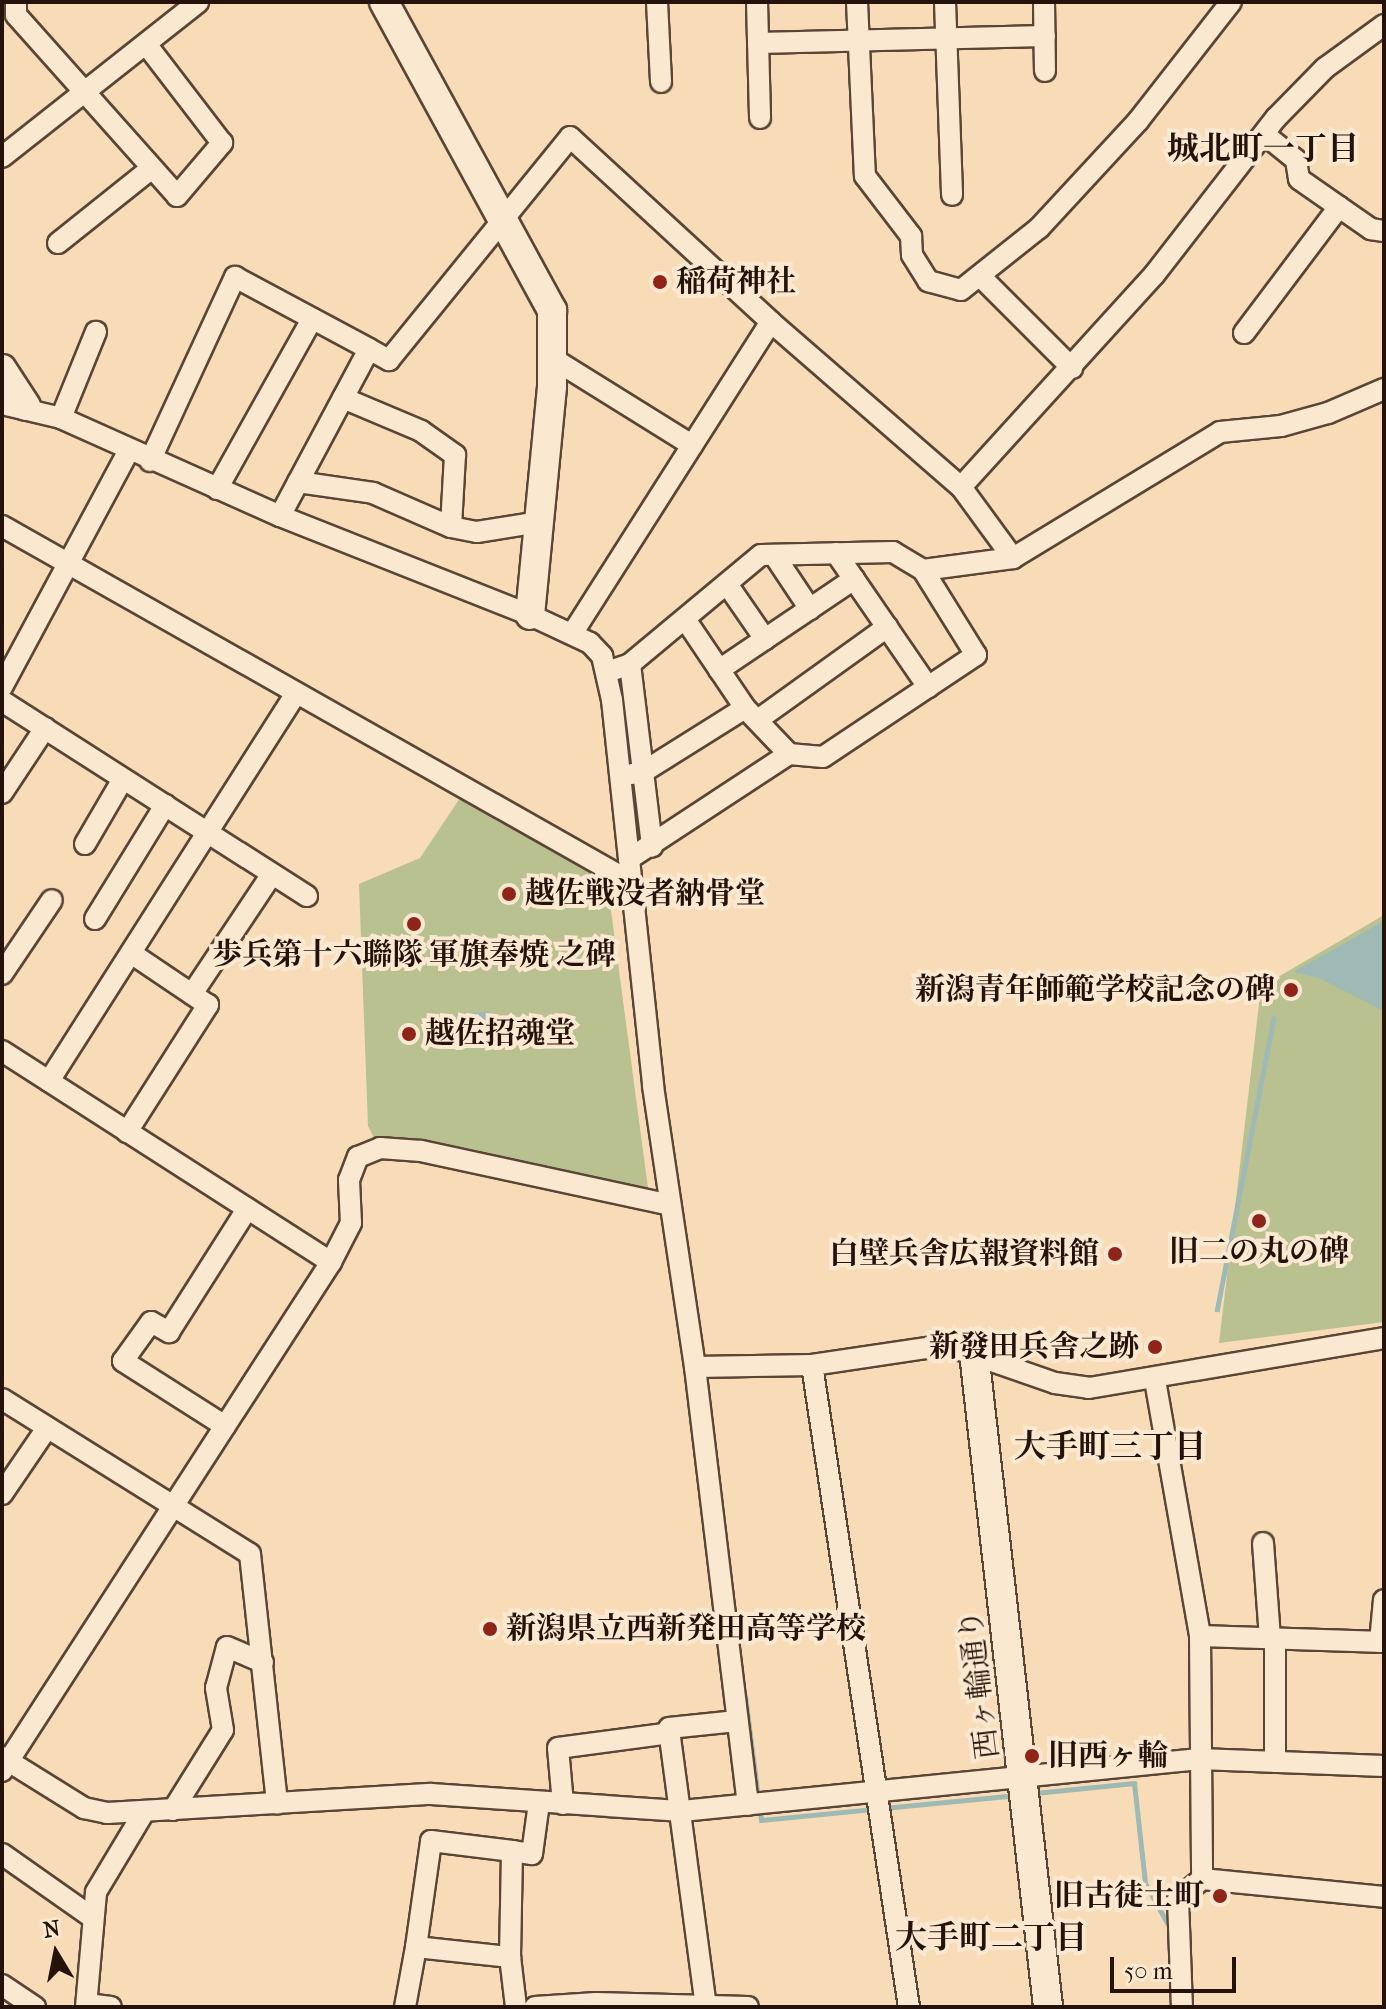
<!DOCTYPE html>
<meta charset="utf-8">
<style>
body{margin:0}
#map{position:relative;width:1386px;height:2009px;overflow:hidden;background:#f8dcb7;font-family:"IM FELL French Canon","Noto Serif JP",serif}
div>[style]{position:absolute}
.green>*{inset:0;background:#b9c191}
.water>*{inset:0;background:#9fbab5;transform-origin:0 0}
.stream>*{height:5px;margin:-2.5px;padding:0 2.5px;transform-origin:2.5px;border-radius:2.5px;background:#9fbab5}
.roads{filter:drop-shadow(2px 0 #5a4536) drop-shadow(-2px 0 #5a4536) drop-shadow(0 2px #5a4536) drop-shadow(0 -2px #5a4536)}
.street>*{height:20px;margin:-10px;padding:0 10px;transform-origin:10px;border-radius:10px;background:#fae8d0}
.secondary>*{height:28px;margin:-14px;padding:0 14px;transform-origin:14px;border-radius:14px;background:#fae8d0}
.dots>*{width:22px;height:22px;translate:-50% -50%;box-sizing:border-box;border:4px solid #fae8d0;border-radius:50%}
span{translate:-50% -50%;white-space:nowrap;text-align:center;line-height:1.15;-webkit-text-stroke:8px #fae8d0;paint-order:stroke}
.poi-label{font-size:30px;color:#25130b;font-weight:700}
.left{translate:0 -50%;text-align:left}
.right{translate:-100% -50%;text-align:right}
.street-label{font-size:30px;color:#25130b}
.neighbourhood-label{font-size:32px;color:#25130b;font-weight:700}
.frame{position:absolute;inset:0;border:4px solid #25130b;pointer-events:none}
.north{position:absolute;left:16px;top:1913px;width:80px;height:80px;-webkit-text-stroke:6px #fae8d0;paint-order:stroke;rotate:350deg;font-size:22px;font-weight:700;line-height:32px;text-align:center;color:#25130b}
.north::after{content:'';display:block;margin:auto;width:28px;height:36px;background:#25130b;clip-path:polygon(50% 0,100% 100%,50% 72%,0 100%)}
.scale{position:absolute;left:1110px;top:1957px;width:126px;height:36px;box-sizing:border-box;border:4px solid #25130b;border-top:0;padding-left:10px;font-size:24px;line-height:28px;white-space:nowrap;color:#25130b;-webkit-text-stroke:6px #fae8d0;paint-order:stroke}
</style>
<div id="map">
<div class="green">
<i style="clip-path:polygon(464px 792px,606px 873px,648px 1188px,493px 1155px,375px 1140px,368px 1126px,359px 884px,420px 858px)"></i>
<i style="clip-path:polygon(1384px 915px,1384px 1322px,1219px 1343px,1261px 987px)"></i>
</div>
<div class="water">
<i style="clip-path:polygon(1384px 921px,1384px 1011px,1319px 978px,1293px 972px)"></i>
<i style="left:489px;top:1011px;width:33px;height:33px;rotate:83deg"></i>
<i style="left:1272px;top:1016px;width:5px;height:301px;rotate:11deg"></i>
</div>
<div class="stream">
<i style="left:745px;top:1696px;width:103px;rotate:82.7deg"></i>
<i style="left:1035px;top:1793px;width:100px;rotate:-5.8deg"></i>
<i style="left:1134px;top:1783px;width:101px;rotate:83.7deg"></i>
<i style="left:1145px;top:1883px;width:54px;rotate:61deg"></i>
<i style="left:760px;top:1807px;width:13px;rotate:86deg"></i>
<i style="left:761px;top:1820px;width:114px;rotate:-5.6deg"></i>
<i style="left:884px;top:1808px;width:134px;rotate:-5.6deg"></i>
</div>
<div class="roads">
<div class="street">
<i style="left:16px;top:2px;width:13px;rotate:90deg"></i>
<i style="left:16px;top:15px;width:242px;rotate:48.3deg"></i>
<i style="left:177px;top:196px;width:70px;rotate:-49.7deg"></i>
<i style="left:222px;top:143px;width:125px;rotate:-127.5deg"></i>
<i style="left:657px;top:2px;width:80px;rotate:87.1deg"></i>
<i style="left:757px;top:2px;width:116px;rotate:88.5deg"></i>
<i style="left:857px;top:2px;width:174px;rotate:87.4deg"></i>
<i style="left:865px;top:176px;width:76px;rotate:52.5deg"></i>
<i style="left:911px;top:236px;width:19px;rotate:87deg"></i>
<i style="left:912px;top:255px;width:31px;rotate:58deg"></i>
<i style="left:928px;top:281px;width:34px;rotate:15deg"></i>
<i style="left:961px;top:290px;width:100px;rotate:-38.5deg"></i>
<i style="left:1039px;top:228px;width:146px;rotate:-47.2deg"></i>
<i style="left:1138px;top:121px;width:151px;rotate:-52deg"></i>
<i style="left:945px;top:2px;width:193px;rotate:87.9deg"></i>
<i style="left:1044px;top:2px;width:69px;rotate:89.2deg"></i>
<i style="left:758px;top:43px;width:287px;rotate:-1.4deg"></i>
<i style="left:1264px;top:134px;width:41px;rotate:39.1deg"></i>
<i style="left:1296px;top:160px;width:19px;rotate:81deg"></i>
<i style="left:1299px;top:179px;width:88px;rotate:34.8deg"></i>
<i style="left:1371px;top:229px;width:13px;rotate:9deg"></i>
<i style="left:2px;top:157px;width:250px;rotate:-38.3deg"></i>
<i style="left:58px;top:243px;width:120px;rotate:-38.6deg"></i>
<i style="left:981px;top:277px;width:129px;rotate:45deg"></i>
<i style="left:1244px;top:333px;width:158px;rotate:-53deg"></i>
<i style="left:552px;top:358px;width:165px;rotate:31.9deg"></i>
<i style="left:343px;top:398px;width:85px;rotate:22.9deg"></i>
<i style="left:421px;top:431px;width:42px;rotate:35.2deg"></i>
<i style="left:455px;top:455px;width:72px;rotate:93.2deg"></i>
<i style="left:2px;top:404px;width:61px;rotate:13.3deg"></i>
<i style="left:61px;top:418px;width:240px;rotate:24.1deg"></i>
<i style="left:280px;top:516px;width:269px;rotate:21.6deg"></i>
<i style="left:530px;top:615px;width:66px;rotate:25deg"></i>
<i style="left:590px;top:643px;width:18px;rotate:47deg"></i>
<i style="left:602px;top:656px;width:45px;rotate:77.2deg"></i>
<i style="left:612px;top:700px;width:388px;rotate:83.9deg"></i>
<i style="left:653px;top:1086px;width:284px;rotate:81.5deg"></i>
<i style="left:695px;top:1367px;width:117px;rotate:-1deg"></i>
<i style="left:812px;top:1365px;width:135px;rotate:-8.5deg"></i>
<i style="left:946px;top:1345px;width:115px;rotate:19.2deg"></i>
<i style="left:1055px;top:1383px;width:34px;rotate:8deg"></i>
<i style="left:1089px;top:1388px;width:299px;rotate:-9.6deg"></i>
<i style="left:61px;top:418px;width:93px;rotate:-67.9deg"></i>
<i style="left:150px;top:461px;width:203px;rotate:-65.2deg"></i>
<i style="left:235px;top:277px;width:152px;rotate:28.2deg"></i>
<i style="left:298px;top:482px;width:76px;rotate:8.3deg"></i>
<i style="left:373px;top:493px;width:85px;rotate:23.6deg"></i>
<i style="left:451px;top:527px;width:26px;rotate:11deg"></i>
<i style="left:477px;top:532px;width:64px;rotate:-9deg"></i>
<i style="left:961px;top:487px;width:287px;rotate:-47.7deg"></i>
<i style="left:1154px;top:275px;width:199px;rotate:-52.2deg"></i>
<i style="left:1276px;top:118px;width:70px;rotate:-45.6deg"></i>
<i style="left:1325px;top:68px;width:73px;rotate:-36.1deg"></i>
<i style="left:217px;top:489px;width:195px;rotate:-60.8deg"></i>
<i style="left:280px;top:516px;width:189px;rotate:-61.9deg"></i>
<i style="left:369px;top:349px;width:23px;rotate:29deg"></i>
<i style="left:389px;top:360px;width:287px;rotate:-50.9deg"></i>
<i style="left:570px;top:137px;width:273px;rotate:42.6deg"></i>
<i style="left:771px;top:322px;width:252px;rotate:41deg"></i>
<i style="left:961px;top:487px;width:88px;rotate:53.8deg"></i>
<i style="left:2px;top:526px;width:723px;rotate:29.51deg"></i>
<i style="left:836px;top:553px;width:163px;rotate:55.5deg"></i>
<i style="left:774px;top:555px;width:65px;rotate:56.3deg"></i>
<i style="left:727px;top:584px;width:67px;rotate:55.4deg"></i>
<i style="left:685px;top:619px;width:107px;rotate:56deg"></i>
<i style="left:745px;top:708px;width:64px;rotate:46.3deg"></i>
<i style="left:572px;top:634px;width:370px;rotate:-57.5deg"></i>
<i style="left:630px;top:664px;width:184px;rotate:83.1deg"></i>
<i style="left:719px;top:670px;width:163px;rotate:-34deg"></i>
<i style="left:607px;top:672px;width:24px;rotate:-19deg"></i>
<i style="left:630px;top:664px;width:170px;rotate:-39.8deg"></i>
<i style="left:761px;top:555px;width:132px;rotate:-1.3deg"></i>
<i style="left:893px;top:552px;width:35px;rotate:31deg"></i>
<i style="left:923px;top:570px;width:91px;rotate:-7.6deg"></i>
<i style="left:1013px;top:558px;width:242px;rotate:-31.3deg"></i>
<i style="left:1220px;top:432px;width:61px;rotate:-5.6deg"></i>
<i style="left:1281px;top:426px;width:49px;rotate:-15.5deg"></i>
<i style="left:1328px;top:413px;width:61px;rotate:-23.2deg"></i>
<i style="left:2px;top:687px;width:267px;rotate:-61.8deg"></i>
<i style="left:2px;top:701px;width:362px;rotate:32.6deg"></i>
<i style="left:759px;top:719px;width:158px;rotate:-35.7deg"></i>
<i style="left:632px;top:774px;width:11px;rotate:-10deg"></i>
<i style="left:643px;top:772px;width:120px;rotate:-32.1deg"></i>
<i style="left:2px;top:793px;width:78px;rotate:-56.5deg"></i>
<i style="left:85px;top:844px;width:75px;rotate:-59.7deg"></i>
<i style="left:629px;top:859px;width:191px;rotate:-33.3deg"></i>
<i style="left:789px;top:754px;width:34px;rotate:5deg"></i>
<i style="left:823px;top:757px;width:184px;rotate:-33.7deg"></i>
<i style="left:976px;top:655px;width:100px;rotate:-121.9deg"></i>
<i style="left:95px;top:919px;width:134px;rotate:-58.4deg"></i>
<i style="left:2px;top:974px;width:89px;rotate:-56deg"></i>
<i style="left:192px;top:994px;width:144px;rotate:-56.3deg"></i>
<i style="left:2px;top:1051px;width:391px;rotate:32.7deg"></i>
<i style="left:49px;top:1081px;width:459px;rotate:-57.5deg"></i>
<i style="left:127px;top:1132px;width:151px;rotate:-57.5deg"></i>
<i style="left:208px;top:1005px;width:93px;rotate:-146deg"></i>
<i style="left:812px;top:1365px;width:649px;rotate:81.41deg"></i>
<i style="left:695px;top:1367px;width:441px;rotate:83.1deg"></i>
<i style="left:1155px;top:1380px;width:260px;rotate:80deg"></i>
<i style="left:1200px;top:1636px;width:243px;rotate:89.5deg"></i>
<i style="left:1202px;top:1879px;width:31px;rotate:140deg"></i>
<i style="left:1178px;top:1899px;width:108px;rotate:87.9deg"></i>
<i style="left:2px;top:1399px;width:292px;rotate:32deg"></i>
<i style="left:250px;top:1554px;width:251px;rotate:83.8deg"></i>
<i style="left:225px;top:1426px;width:121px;rotate:-147.5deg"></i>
<i style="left:123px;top:1361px;width:48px;rotate:-54.3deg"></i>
<i style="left:151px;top:1322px;width:21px;rotate:29deg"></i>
<i style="left:169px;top:1332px;width:146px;rotate:-57.6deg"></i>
<i style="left:2px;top:1494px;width:80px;rotate:-55.7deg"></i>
<i style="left:1263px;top:1543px;width:95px;rotate:85.8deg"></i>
<i style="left:1200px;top:1636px;width:184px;rotate:1.9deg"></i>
<i style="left:1380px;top:1642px;width:42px;rotate:-84.6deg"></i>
<i style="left:2px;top:1757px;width:97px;rotate:31.9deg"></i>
<i style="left:84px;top:1808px;width:24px;rotate:12deg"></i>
<i style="left:107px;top:1813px;width:325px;rotate:-3.4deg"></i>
<i style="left:431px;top:1794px;width:252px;rotate:3.9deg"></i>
<i style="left:682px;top:1811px;width:520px;rotate:-5.74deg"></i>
<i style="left:1199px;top:1759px;width:185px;rotate:2.2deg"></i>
<i style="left:1275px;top:1762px;width:124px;rotate:-90deg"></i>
<i style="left:2px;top:1771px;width:606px;rotate:-57.12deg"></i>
<i style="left:331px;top:1262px;width:44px;rotate:-62.9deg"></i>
<i style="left:351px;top:1223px;width:43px;rotate:-92.7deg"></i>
<i style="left:349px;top:1180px;width:25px;rotate:-69deg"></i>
<i style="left:358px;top:1157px;width:24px;rotate:-22deg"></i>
<i style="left:380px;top:1148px;width:41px;rotate:4.2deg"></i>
<i style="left:421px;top:1151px;width:255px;rotate:12.2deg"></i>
<i style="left:563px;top:1804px;width:56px;rotate:-95.1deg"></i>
<i style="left:558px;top:1748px;width:113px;rotate:-7.6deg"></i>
<i style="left:173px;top:1810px;width:94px;rotate:-58deg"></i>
<i style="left:223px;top:1730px;width:43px;rotate:-99.5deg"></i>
<i style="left:216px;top:1688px;width:42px;rotate:-75deg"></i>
<i style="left:227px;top:1647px;width:39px;rotate:23deg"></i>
<i style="left:2px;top:1854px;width:111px;rotate:35.1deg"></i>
<i style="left:1202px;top:1879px;width:183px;rotate:5.6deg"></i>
<i style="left:416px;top:1947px;width:107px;rotate:-81.9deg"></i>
<i style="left:431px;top:1841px;width:82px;rotate:7deg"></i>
<i style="left:2px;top:1985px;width:40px;rotate:34deg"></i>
<i style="left:87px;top:2004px;width:24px;rotate:7deg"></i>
<i style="left:86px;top:2007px;width:115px;rotate:-85deg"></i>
<i style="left:96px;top:1892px;width:93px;rotate:-59deg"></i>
<i style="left:405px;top:2007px;width:61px;rotate:-79.6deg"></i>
<i style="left:416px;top:1947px;width:95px;rotate:6.1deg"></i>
<i style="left:516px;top:2007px;width:50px;rotate:-96.8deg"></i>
<i style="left:510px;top:1957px;width:106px;rotate:-88.9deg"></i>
<i style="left:512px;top:1851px;width:20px;rotate:9deg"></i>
<i style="left:532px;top:1854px;width:51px;rotate:-82.2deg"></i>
<i style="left:535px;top:2007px;width:61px;rotate:-3.8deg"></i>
<i style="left:596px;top:2003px;width:152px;rotate:1.5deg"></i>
<i style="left:706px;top:2007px;width:281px;rotate:-97.6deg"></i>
<i style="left:669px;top:1728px;width:68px;rotate:-5.9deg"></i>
</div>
<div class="secondary">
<i style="left:384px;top:2px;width:351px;rotate:61.4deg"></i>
<i style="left:552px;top:310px;width:77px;rotate:90deg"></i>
<i style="left:552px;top:387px;width:229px;rotate:95.5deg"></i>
<i style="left:2px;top:369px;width:44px;rotate:57deg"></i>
<i style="left:974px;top:1353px;width:658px;rotate:83.54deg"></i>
</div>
</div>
<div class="dots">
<i style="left:660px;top:282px;background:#8f2418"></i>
<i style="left:509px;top:894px;background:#8f2418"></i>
<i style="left:414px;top:924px;background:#8f2418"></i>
<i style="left:1291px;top:990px;background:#8f2418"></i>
<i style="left:409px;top:1034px;background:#8f2418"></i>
<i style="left:1259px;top:1221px;background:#8f2418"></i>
<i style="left:1115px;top:1254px;background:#8f2418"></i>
<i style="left:1155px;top:1347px;background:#8f2418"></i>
<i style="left:490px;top:1629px;background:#8f2418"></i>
<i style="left:1032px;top:1756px;background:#8f2418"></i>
<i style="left:1220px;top:1896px;background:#8f2418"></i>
</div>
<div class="poi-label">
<span class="left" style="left:676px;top:282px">稲荷神社</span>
<span class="left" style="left:525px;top:894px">越佐戦没者納骨堂</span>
<span style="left:414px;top:955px">歩兵第十六聯隊 軍旗奉焼 之碑</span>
<span class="right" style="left:1275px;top:990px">新潟青年師範学校記念の碑</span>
<span class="left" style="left:425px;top:1034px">越佐招魂堂</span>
<span style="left:1259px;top:1252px">旧二の丸の碑</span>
<span class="right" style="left:1099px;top:1254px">白壁兵舎広報資料館</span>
<span class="right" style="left:1139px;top:1347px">新發田兵舎之跡</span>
<span class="left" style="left:506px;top:1629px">新潟県立西新発田高等学校</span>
<span class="left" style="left:1048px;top:1756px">旧西ヶ輪</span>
<span class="right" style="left:1204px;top:1896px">旧古徒士町</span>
</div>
<div class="street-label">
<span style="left:980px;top:1684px;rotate:-97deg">西ヶ輪通り</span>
</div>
<div class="neighbourhood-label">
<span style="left:1263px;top:149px">城北町一丁目</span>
<span style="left:1110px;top:1447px">大手町三丁目</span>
<span style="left:991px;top:1938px">大手町二丁目</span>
</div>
<div class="frame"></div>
<div class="north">N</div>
<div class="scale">50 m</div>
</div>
